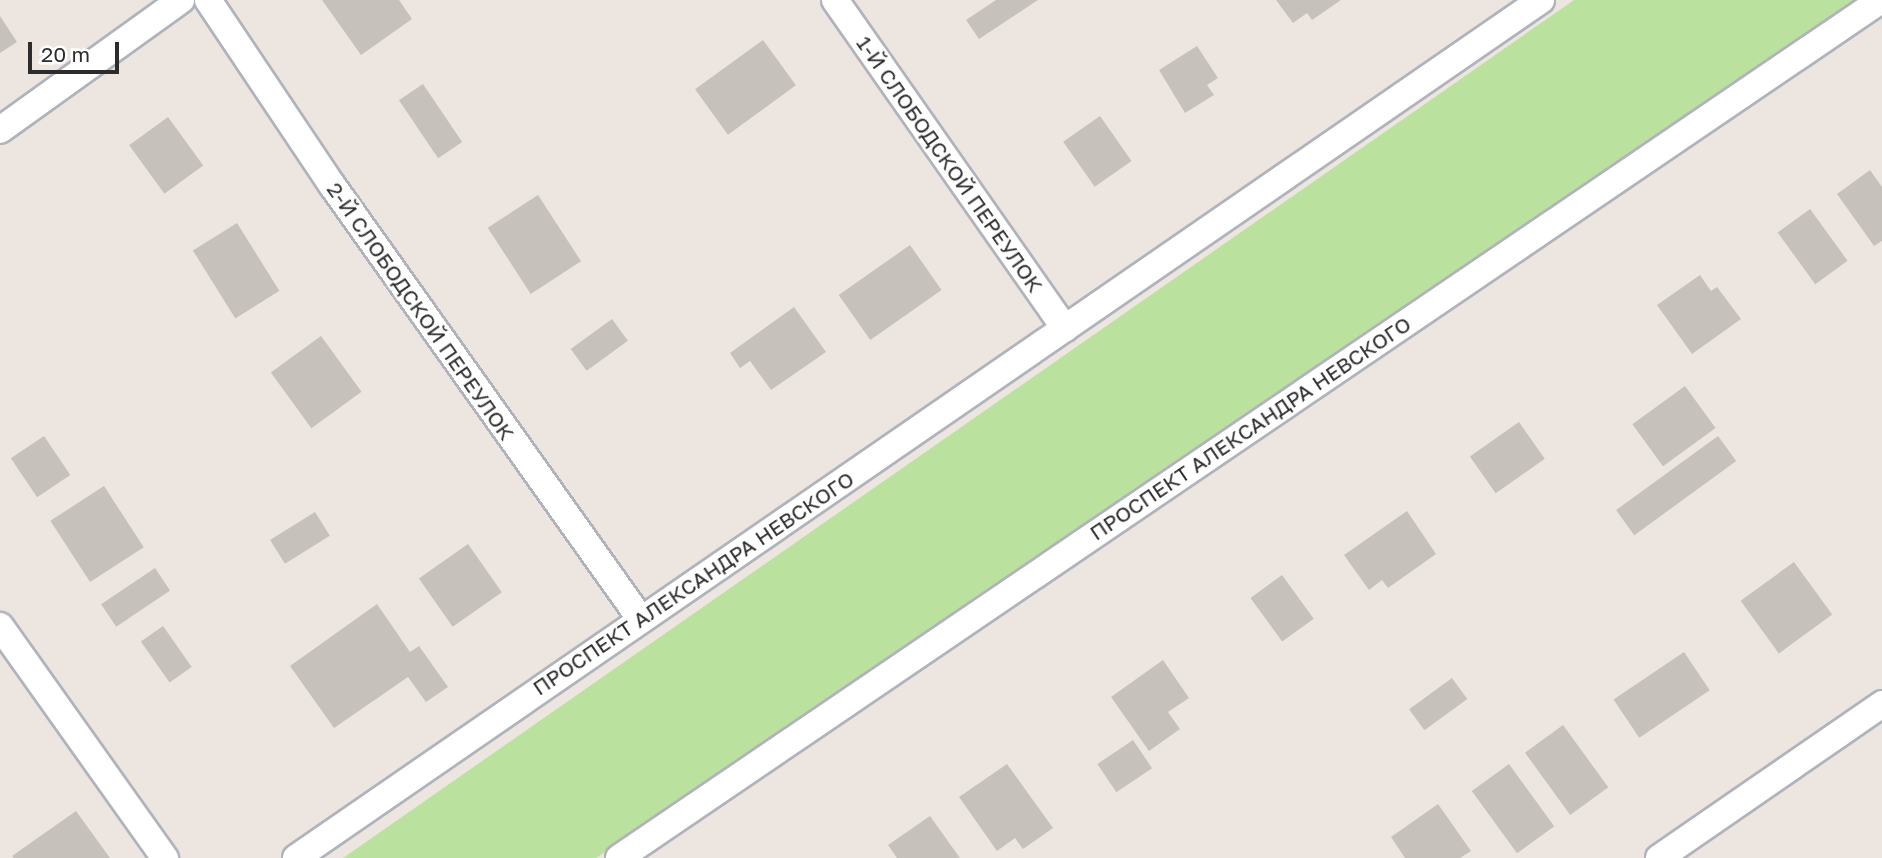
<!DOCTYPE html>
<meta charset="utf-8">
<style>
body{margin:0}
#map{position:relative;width:1882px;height:858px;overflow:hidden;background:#ede6e0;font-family:"Golos Text",sans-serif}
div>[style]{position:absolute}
.green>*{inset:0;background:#bae29e}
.building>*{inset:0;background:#c6c1bb;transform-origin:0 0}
.roads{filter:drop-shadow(2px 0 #b0b3bc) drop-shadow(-2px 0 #b0b3bc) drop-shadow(0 2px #b0b3bc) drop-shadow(0 -2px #b0b3bc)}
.street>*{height:26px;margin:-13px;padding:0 13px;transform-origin:13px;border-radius:13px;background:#fff}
span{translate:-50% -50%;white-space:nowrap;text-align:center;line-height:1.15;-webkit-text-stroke:5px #fff;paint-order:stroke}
.street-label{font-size:21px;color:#2c2c2c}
.scale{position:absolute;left:28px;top:42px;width:91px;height:32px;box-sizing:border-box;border:4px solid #2c2c2c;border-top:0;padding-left:9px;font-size:21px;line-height:24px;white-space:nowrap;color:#2c2c2c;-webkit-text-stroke:5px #fff;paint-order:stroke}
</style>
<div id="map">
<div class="green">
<i style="clip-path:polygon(1574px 0,1857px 0,596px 858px,343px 858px)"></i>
</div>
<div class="building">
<i style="clip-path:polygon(322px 0,399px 0,412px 19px,361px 55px)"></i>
<i style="clip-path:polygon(996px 0,1038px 0,979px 39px,966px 20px)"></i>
<i style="clip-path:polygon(1276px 0,1341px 0,1312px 20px,1307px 13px,1293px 23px)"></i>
<i style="clip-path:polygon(0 16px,17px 42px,0 53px)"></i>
<i style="left:763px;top:40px;width:56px;height:84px;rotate:54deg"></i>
<i style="clip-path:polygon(1197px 46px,1218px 78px,1207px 85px,1214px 95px,1185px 113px,1159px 70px)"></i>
<i style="left:423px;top:84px;width:70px;height:29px;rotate:56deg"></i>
<i style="left:1100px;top:116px;width:55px;height:45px;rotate:55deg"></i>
<i style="left:168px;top:117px;width:60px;height:48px;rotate:54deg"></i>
<i style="clip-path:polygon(1870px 170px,1882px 187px,1882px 241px,1874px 246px,1837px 194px)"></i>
<i style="left:538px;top:195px;width:79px;height:60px;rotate:57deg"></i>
<i style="left:1810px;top:209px;width:64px;height:40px;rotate:54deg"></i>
<i style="left:237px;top:223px;width:80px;height:52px;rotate:58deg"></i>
<i style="left:910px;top:245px;width:55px;height:87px;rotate:55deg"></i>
<i style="clip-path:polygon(1700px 275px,1711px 291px,1717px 287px,1741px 319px,1692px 354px,1657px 305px)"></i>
<i style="clip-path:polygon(794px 307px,826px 352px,771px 390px,750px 361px,740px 368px,730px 353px)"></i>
<i style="left:612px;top:319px;width:27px;height:51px;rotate:54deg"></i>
<i style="left:321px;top:336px;width:69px;height:62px;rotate:54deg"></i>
<i style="left:1685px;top:386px;width:52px;height:65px;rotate:54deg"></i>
<i style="left:1519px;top:422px;width:45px;height:60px;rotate:55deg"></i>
<i style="left:44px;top:436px;width:47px;height:40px;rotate:56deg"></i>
<i style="left:1718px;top:436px;width:31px;height:126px;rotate:54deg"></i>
<i style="left:104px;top:486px;width:73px;height:64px;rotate:57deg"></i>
<i style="clip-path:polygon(1407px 511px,1436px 554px,1388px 588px,1382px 580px,1369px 590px,1344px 555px)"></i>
<i style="left:315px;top:512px;width:28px;height:53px;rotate:58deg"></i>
<i style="left:468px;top:544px;width:59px;height:60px;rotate:55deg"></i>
<i style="left:1794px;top:562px;width:65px;height:66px;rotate:54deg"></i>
<i style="left:155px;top:568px;width:27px;height:65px;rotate:56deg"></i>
<i style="left:1282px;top:575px;width:54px;height:39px;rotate:54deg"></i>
<i style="clip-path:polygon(377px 604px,410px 652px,419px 646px,448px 687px,426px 702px,408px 677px,334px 728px,290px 666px)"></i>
<i style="left:163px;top:626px;width:50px;height:27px;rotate:55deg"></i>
<i style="left:1684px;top:652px;width:46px;height:85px;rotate:56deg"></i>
<i style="clip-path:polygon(1163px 660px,1189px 698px,1168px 712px,1180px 729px,1149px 751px,1111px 697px)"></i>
<i style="left:1452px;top:678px;width:26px;height:53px;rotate:54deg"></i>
<i style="left:1563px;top:725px;width:77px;height:47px;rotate:54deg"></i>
<i style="left:1133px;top:740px;width:34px;height:43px;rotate:56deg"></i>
<i style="clip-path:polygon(1007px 764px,1053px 828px,1023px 849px,1015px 838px,997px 851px,959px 797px)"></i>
<i style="left:1509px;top:764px;width:77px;height:46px;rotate:54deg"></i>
<i style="clip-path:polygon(1438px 804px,1471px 851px,1460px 858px,1405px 858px,1391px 837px)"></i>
<i style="clip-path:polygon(76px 811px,110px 858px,14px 858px,12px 856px)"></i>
<i style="clip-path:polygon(930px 816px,960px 858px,897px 858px,888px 845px)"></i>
</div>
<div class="roads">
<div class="street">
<i style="left:208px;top:0;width:223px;rotate:56.2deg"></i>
<i style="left:332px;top:185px;width:531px;rotate:54.58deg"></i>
<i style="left:835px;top:0;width:401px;rotate:55deg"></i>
<i style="left:0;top:130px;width:223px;rotate:-35.7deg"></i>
<i style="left:0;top:626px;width:285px;rotate:54.6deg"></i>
<i style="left:296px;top:858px;width:1512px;rotate:-34.57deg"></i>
<i style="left:619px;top:858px;width:1526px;rotate:-34.21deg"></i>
<i style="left:1659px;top:858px;width:271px;rotate:-34.6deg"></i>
</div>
</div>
<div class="street-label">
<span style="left:950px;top:164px;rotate:55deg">1-Й СЛОБОДСКОЙ ПЕРЕУЛОК</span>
<span style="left:421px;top:311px;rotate:55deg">2-Й СЛОБОДСКОЙ ПЕРЕУЛОК</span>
<span style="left:1250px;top:428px;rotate:-34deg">ПРОСПЕКТ АЛЕКСАНДРА НЕВСКОГО</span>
<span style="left:693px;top:583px;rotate:-34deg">ПРОСПЕКТ АЛЕКСАНДРА НЕВСКОГО</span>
</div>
<div class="scale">20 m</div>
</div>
